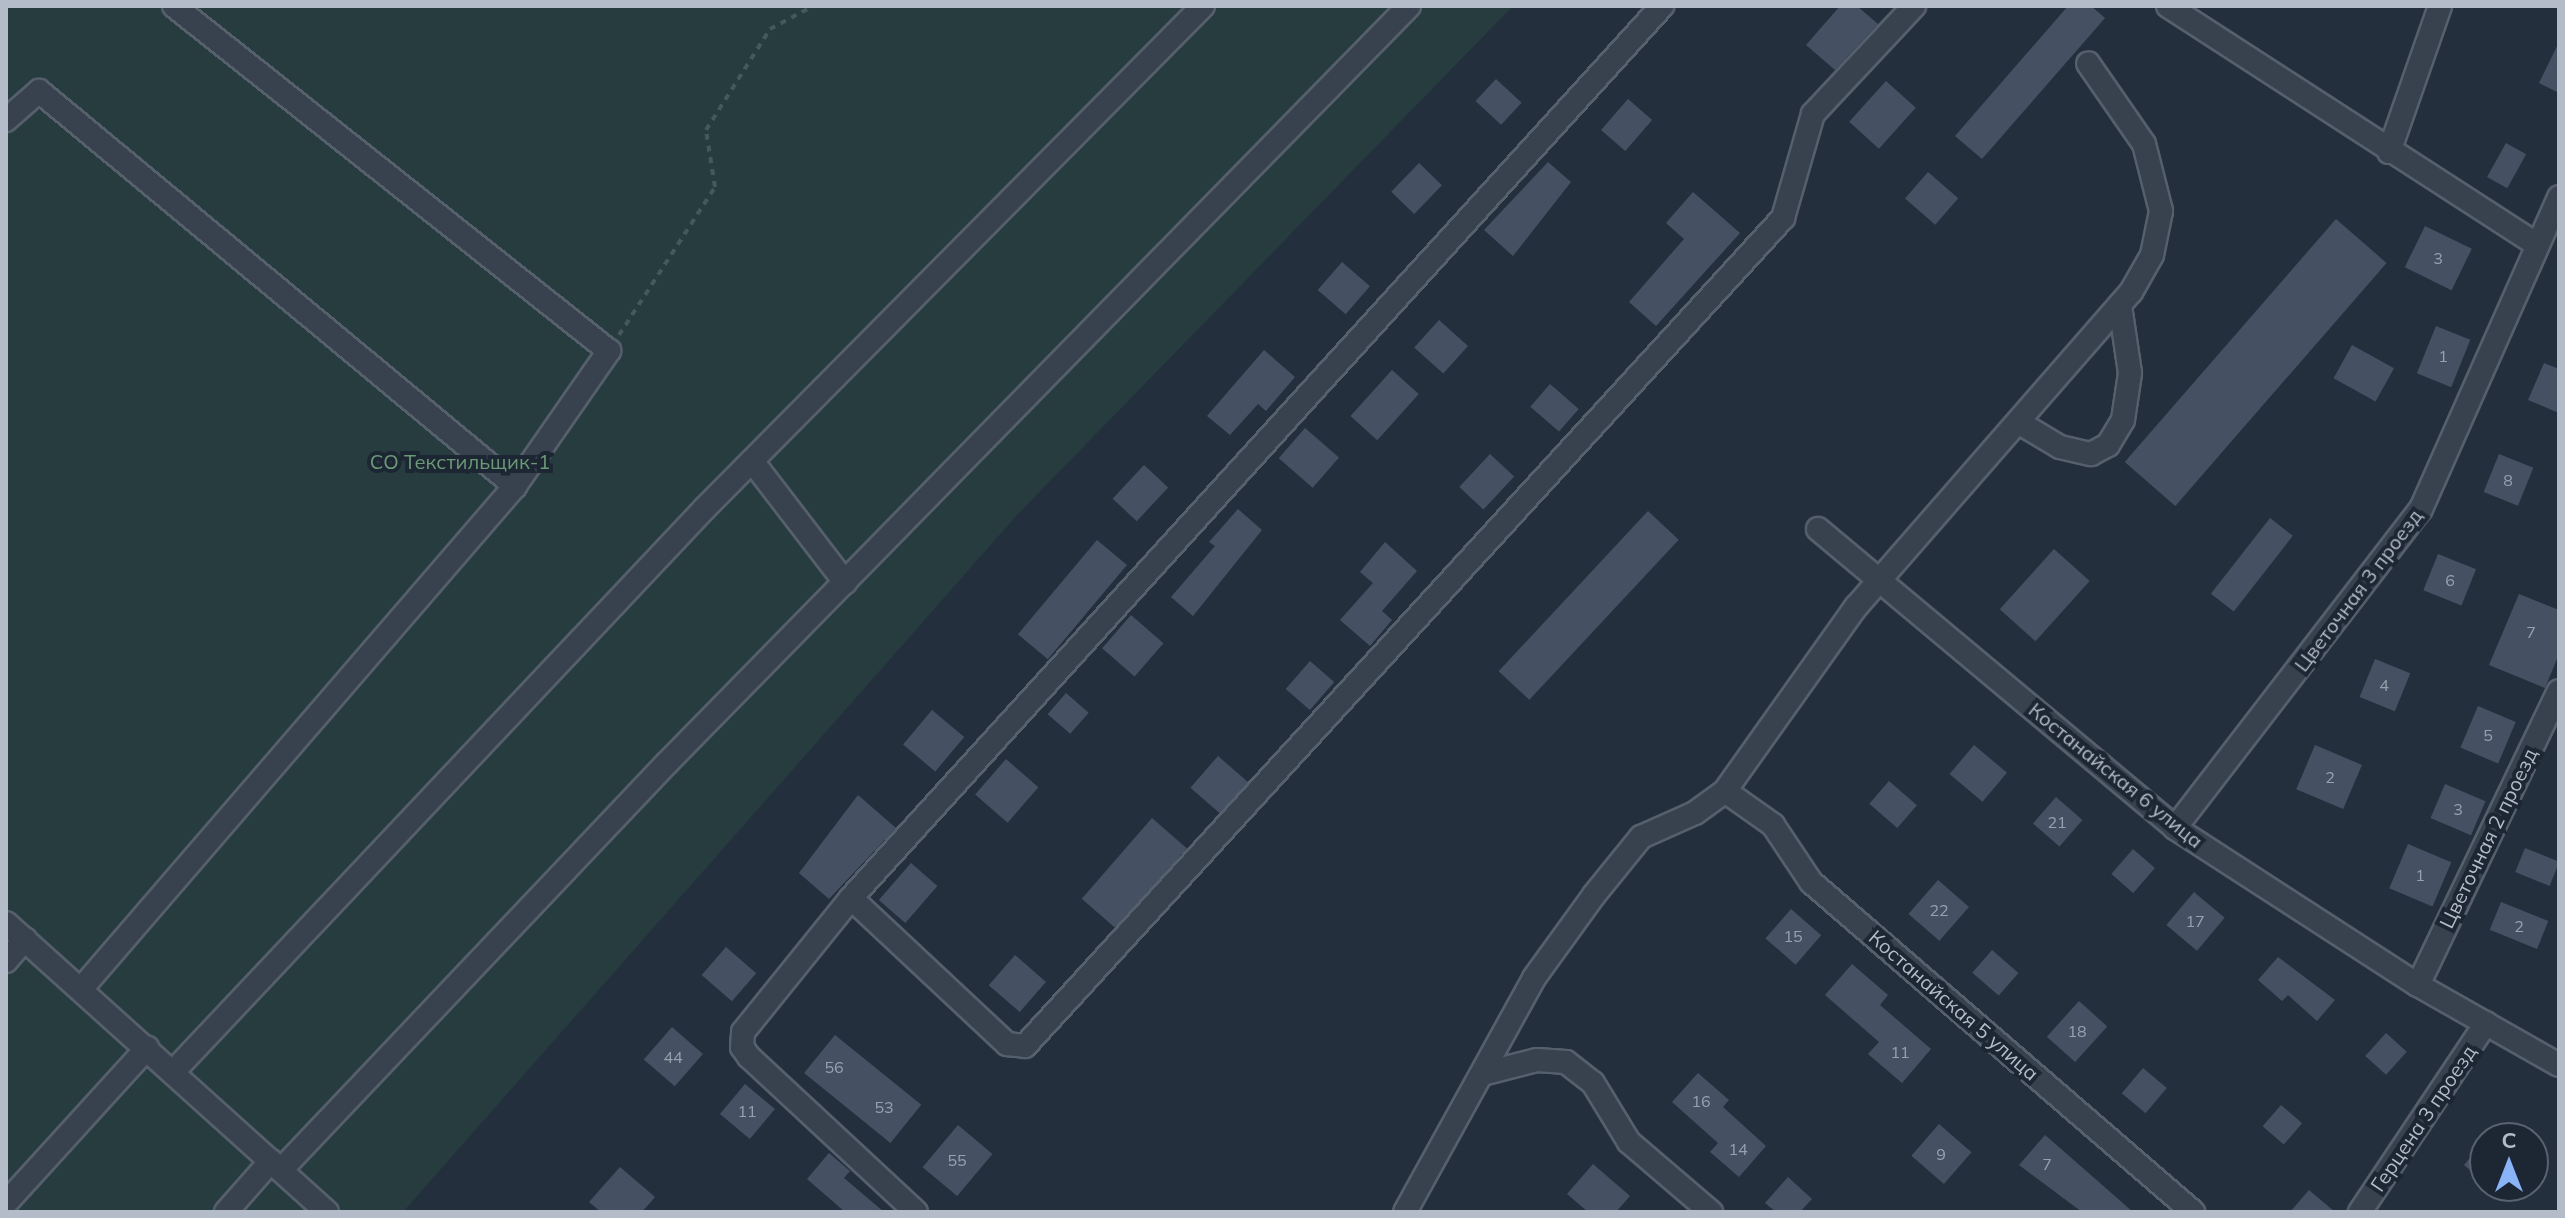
<!DOCTYPE html>
<meta charset="utf-8">
<style>
body{margin:0}
#map{position:relative;width:2565px;height:1218px;overflow:hidden;background:#242f3e;font-family:Mulish,sans-serif}
div>[style]{position:absolute}
.green>*{inset:0;background:#263c3f}
.building>*{inset:0;background:#455162;transform-origin:0 0}
.path>*{height:4px;margin-top:-2px;transform-origin:0;background:repeating-linear-gradient(90deg,#44595c 0 6px,transparent 0 12px)}
.roads{filter:drop-shadow(2px 0 #565f6c) drop-shadow(-2px 0 #565f6c) drop-shadow(0 2px #565f6c) drop-shadow(0 -2px #565f6c)}
.minor>*{height:22px;margin:-11px;padding:0 11px;transform-origin:11px;border-radius:11px;background:#38414e}
span{translate:-50% -50%;white-space:nowrap;text-align:center;line-height:1.15;-webkit-text-stroke:8px #1d2633;paint-order:stroke}
.number-label{font-size:16px;color:#98a1af}
.number-label span{-webkit-text-stroke-width:0}
.park-label{font-size:20px;color:#6b9a76}
.street-label{font-size:20px;color:#b4bcc9}
.frame{position:absolute;inset:0;border:8px solid #b4bcc9;pointer-events:none}
.north{position:absolute;left:2469px;top:1122px;width:80px;height:80px;box-sizing:border-box;background:#1d2633;border:2px solid #59626f;border-radius:50%;rotate:0deg;font-size:22px;font-weight:700;line-height:32px;text-align:center;color:#b4bcc9}
.north::after{content:'';display:block;margin:auto;width:28px;height:36px;background:#8ab4f8;clip-path:polygon(50% 0,100% 100%,50% 72%,0 100%)}
</style>
<div id="map">
<div class="green">
<i style="clip-path:polygon(6px 6px,1513px 6px,1017px 515px,403px 1212px,6px 1212px)"></i>
</div>
<div class="building">
<i style="clip-path:polygon(1840px 6px,1857px 6px,1878px 24px,1835px 70px,1806px 45px)"></i>
<i style="clip-path:polygon(2068px 6px,2091px 6px,2105px 18px,1982px 159px,1955px 136px)"></i>
<i style="clip-path:polygon(2559px 42px,2559px 93px,2539px 83px)"></i>
<i style="left:1496px;top:79px;width:35px;height:30px;rotate:43deg"></i>
<i style="left:1886px;top:81px;width:40px;height:55px;rotate:42deg"></i>
<i style="left:1628px;top:99px;width:32px;height:41px;rotate:41deg"></i>
<i style="left:2506px;top:143px;width:23px;height:39px;rotate:29deg"></i>
<i style="clip-path:polygon(1548px 162px,1571px 182px,1513px 256px,1484px 230px)"></i>
<i style="left:1419px;top:163px;width:32px;height:40px;rotate:44deg"></i>
<i style="left:1928px;top:172px;width:40px;height:35px;rotate:41deg"></i>
<i style="clip-path:polygon(1693px 192px,1740px 233px,1656px 326px,1629px 302px,1684px 239px,1666px 223px)"></i>
<i style="left:2336px;top:219px;width:67px;height:322px;rotate:41deg"></i>
<i style="left:2425px;top:226px;width:52px;height:46px;rotate:26deg"></i>
<i style="left:1342px;top:262px;width:37px;height:37px;rotate:41deg"></i>
<i style="left:1439px;top:320px;width:39px;height:37px;rotate:42deg"></i>
<i style="left:2436px;top:326px;width:37px;height:51px;rotate:22deg"></i>
<i style="left:2352px;top:345px;width:48px;height:38px;rotate:29deg"></i>
<i style="clip-path:polygon(1264px 350px,1295px 377px,1266px 411px,1258px 404px,1230px 435px,1207px 416px)"></i>
<i style="clip-path:polygon(2544px 363px,2559px 369px,2559px 413px,2528px 400px)"></i>
<i style="left:1392px;top:370px;width:36px;height:62px;rotate:42deg"></i>
<i style="left:1550px;top:384px;width:38px;height:30px;rotate:41deg"></i>
<i style="left:1305px;top:428px;width:45px;height:40px;rotate:41deg"></i>
<i style="left:1490px;top:454px;width:33px;height:45px;rotate:43deg"></i>
<i style="left:2499px;top:454px;width:37px;height:41px;rotate:22deg"></i>
<i style="left:1144px;top:465px;width:33px;height:46px;rotate:43deg"></i>
<i style="clip-path:polygon(1238px 509px,1262px 530px,1193px 616px,1171px 597px,1215px 546px,1209px 542px)"></i>
<i style="left:1648px;top:511px;width:42px;height:219px;rotate:43deg"></i>
<i style="left:2270px;top:518px;width:29px;height:96px;rotate:38deg"></i>
<i style="left:1097px;top:540px;width:39px;height:123px;rotate:40deg"></i>
<i style="clip-path:polygon(1385px 542px,1417px 571px,1382px 611px,1392px 620px,1370px 646px,1340px 620px,1373px 583px,1360px 572px)"></i>
<i style="left:2054px;top:549px;width:48px;height:81px;rotate:42deg"></i>
<i style="left:2438px;top:554px;width:41px;height:39px;rotate:22deg"></i>
<i style="clip-path:polygon(2519px 594px,2559px 610px,2559px 654px,2545px 688px,2489px 665px)"></i>
<i style="left:1131px;top:615px;width:43px;height:44px;rotate:41deg"></i>
<i style="left:2375px;top:659px;width:38px;height:41px;rotate:22deg"></i>
<i style="left:1310px;top:661px;width:32px;height:37px;rotate:41deg"></i>
<i style="left:1066px;top:693px;width:30px;height:28px;rotate:41deg"></i>
<i style="left:2478px;top:706px;width:41px;height:45px;rotate:23deg"></i>
<i style="left:932px;top:710px;width:42px;height:45px;rotate:40deg"></i>
<i style="left:1974px;top:745px;width:43px;height:38px;rotate:40deg"></i>
<i style="left:2315px;top:745px;width:51px;height:48px;rotate:23deg"></i>
<i style="left:1218px;top:756px;width:40px;height:42px;rotate:41deg"></i>
<i style="left:1006px;top:759px;width:43px;height:47px;rotate:41deg"></i>
<i style="left:1889px;top:781px;width:37px;height:30px;rotate:41deg"></i>
<i style="left:2445px;top:784px;width:44px;height:37px;rotate:23deg"></i>
<i style="clip-path:polygon(858px 795px,896px 828px,829px 899px,799px 873px)"></i>
<i style="left:2056px;top:797px;width:35px;height:35px;rotate:41deg"></i>
<i style="left:1152px;top:818px;width:46px;height:107px;rotate:41deg"></i>
<i style="left:2408px;top:844px;width:47px;height:48px;rotate:23deg"></i>
<i style="left:2525px;top:848px;width:37px;height:26px;rotate:22deg"></i>
<i style="left:2133px;top:849px;width:29px;height:33px;rotate:41deg"></i>
<i style="left:911px;top:863px;width:35px;height:49px;rotate:41deg"></i>
<i style="left:1938px;top:880px;width:41px;height:45px;rotate:41deg"></i>
<i style="left:2194px;top:892px;width:40px;height:43px;rotate:40deg"></i>
<i style="left:2501px;top:902px;width:51px;height:30px;rotate:22deg"></i>
<i style="left:1791px;top:909px;width:40px;height:39px;rotate:41deg"></i>
<i style="left:726px;top:947px;width:40px;height:37px;rotate:41deg"></i>
<i style="left:1992px;top:950px;width:35px;height:30px;rotate:41deg"></i>
<i style="left:1015px;top:955px;width:41px;height:40px;rotate:41deg"></i>
<i style="clip-path:polygon(2278px 957px,2335px 1000px,2317px 1021px,2288px 995px,2282px 1001px,2258px 980px)"></i>
<i style="clip-path:polygon(1852px 964px,1888px 995px,1880px 1005px,1931px 1049px,1902px 1083px,1868px 1054px,1879px 1042px,1825px 995px)"></i>
<i style="left:2079px;top:1001px;width:38px;height:48px;rotate:42deg"></i>
<i style="left:672px;top:1027px;width:41px;height:43px;rotate:41deg"></i>
<i style="left:2386px;top:1033px;width:28px;height:31px;rotate:42deg"></i>
<i style="left:835px;top:1035px;width:111px;height:49px;rotate:39deg"></i>
<i style="left:2143px;top:1068px;width:31px;height:33px;rotate:40deg"></i>
<i style="clip-path:polygon(1698px 1073px,1729px 1100px,1723px 1107px,1766px 1146px,1739px 1177px,1710px 1152px,1718px 1143px,1672px 1102px)"></i>
<i style="left:745px;top:1084px;width:39px;height:39px;rotate:40deg"></i>
<i style="left:2281px;top:1105px;width:28px;height:28px;rotate:41deg"></i>
<i style="left:1939px;top:1124px;width:43px;height:42px;rotate:41deg"></i>
<i style="left:958px;top:1125px;width:45px;height:55px;rotate:40deg"></i>
<i style="clip-path:polygon(2045px 1135px,2076px 1162px,2133px 1212px,2082px 1212px,2019px 1165px)"></i>
<i style="clip-path:polygon(2485px 1140px,2485px 1183px,2464px 1165px)"></i>
<i style="clip-path:polygon(829px 1153px,850px 1171px,844px 1178px,884px 1212px,845px 1212px,807px 1179px)"></i>
<i style="clip-path:polygon(1593px 1164px,1630px 1196px,1616px 1212px,1588px 1212px,1567px 1194px)"></i>
<i style="clip-path:polygon(620px 1167px,655px 1197px,642px 1212px,601px 1212px,589px 1202px)"></i>
<i style="clip-path:polygon(1788px 1177px,1812px 1199px,1800px 1212px,1776px 1212px,1765px 1203px)"></i>
<i style="clip-path:polygon(2309px 1190px,2335px 1212px,2290px 1212px)"></i>
</div>
<div class="path">
<i style="left:619px;top:335px;width:176px;rotate:-57deg"></i>
<i style="left:715px;top:187px;width:58px;rotate:-99deg"></i>
<i style="left:706px;top:130px;width:120px;rotate:-57.6deg"></i>
<i style="left:770px;top:29px;width:49px;rotate:-28.1deg"></i>
</div>
<div class="roads">
<div class="minor">
<i style="left:2168px;top:6px;width:440px;rotate:32.9deg"></i>
<i style="left:6px;top:120px;width:44px;rotate:-41.3deg"></i>
<i style="left:39px;top:91px;width:619px;rotate:39.69deg"></i>
<i style="left:515px;top:486px;width:165px;rotate:-55.2deg"></i>
<i style="left:609px;top:351px;width:555px;rotate:-141.58deg"></i>
<i style="left:2389px;top:152px;width:155px;rotate:-70.7deg"></i>
<i style="left:2018px;top:422px;width:49px;rotate:30.8deg"></i>
<i style="left:2060px;top:447px;width:32px;rotate:13deg"></i>
<i style="left:2091px;top:454px;width:19px;rotate:-28deg"></i>
<i style="left:2108px;top:445px;width:29px;rotate:-59deg"></i>
<i style="left:2123px;top:420px;width:48px;rotate:-81.5deg"></i>
<i style="left:2130px;top:373px;width:69px;rotate:-98.4deg"></i>
<i style="left:752px;top:461px;width:153px;rotate:52.5deg"></i>
<i style="left:1818px;top:529px;width:466px;rotate:39.9deg"></i>
<i style="left:2175px;top:828px;width:289px;rotate:32.9deg"></i>
<i style="left:2418px;top:985px;width:162px;rotate:29.6deg"></i>
<i style="left:1725px;top:791px;width:59px;rotate:35.3deg"></i>
<i style="left:1773px;top:825px;width:69px;rotate:56.3deg"></i>
<i style="left:1811px;top:882px;width:505px;rotate:40.82deg"></i>
<i style="left:2175px;top:828px;width:403px;rotate:-52.4deg"></i>
<i style="left:2421px;top:509px;width:341px;rotate:-66.1deg"></i>
<i style="left:851px;top:898px;width:214px;rotate:43.1deg"></i>
<i style="left:1007px;top:1044px;width:18px;rotate:6deg"></i>
<i style="left:1025px;top:1046px;width:1123px;rotate:-47.53deg"></i>
<i style="left:1783px;top:218px;width:108px;rotate:-73.9deg"></i>
<i style="left:1813px;top:114px;width:148px;rotate:-46.9deg"></i>
<i style="left:6px;top:923px;width:432px;rotate:42deg"></i>
<i style="left:6px;top:961px;width:29px;rotate:-49deg"></i>
<i style="left:2418px;top:985px;width:326px;rotate:-64.4deg"></i>
<i style="left:82px;top:988px;width:663px;rotate:-49.22deg"></i>
<i style="left:173px;top:1072px;width:775px;rotate:-46.67deg"></i>
<i style="left:705px;top:508px;width:707px;rotate:-45.23deg"></i>
<i style="left:1482px;top:1074px;width:57px;rotate:-14.3deg"></i>
<i style="left:1537px;top:1060px;width:29px;rotate:4deg"></i>
<i style="left:1566px;top:1062px;width:34px;rotate:38deg"></i>
<i style="left:1593px;top:1083px;width:69px;rotate:58.6deg"></i>
<i style="left:1629px;top:1142px;width:108px;rotate:40.5deg"></i>
<i style="left:281px;top:1170px;width:561px;rotate:-46.52deg"></i>
<i style="left:667px;top:763px;width:1060px;rotate:-45.57deg"></i>
<i style="left:6px;top:1203px;width:210px;rotate:-47.7deg"></i>
<i style="left:226px;top:1212px;width:68px;rotate:-48.6deg"></i>
<i style="left:916px;top:1212px;width:228px;rotate:-137.1deg"></i>
<i style="left:749px;top:1057px;width:12px;rotate:-125deg"></i>
<i style="left:742px;top:1047px;width:15px;rotate:-86deg"></i>
<i style="left:743px;top:1032px;width:172px;rotate:-51.1deg"></i>
<i style="left:851px;top:898px;width:1206px;rotate:-47.72deg"></i>
<i style="left:1405px;top:1212px;width:267px;rotate:-61.1deg"></i>
<i style="left:1534px;top:978px;width:102px;rotate:-54.1deg"></i>
<i style="left:1594px;top:895px;width:75px;rotate:-51deg"></i>
<i style="left:1641px;top:837px;width:59px;rotate:-24deg"></i>
<i style="left:1695px;top:813px;width:37px;rotate:-36deg"></i>
<i style="left:1725px;top:791px;width:226px;rotate:-54.6deg"></i>
<i style="left:1856px;top:607px;width:418px;rotate:-48.9deg"></i>
<i style="left:2131px;top:292px;width:43px;rotate:-60.4deg"></i>
<i style="left:2152px;top:255px;width:45px;rotate:-78.4deg"></i>
<i style="left:2161px;top:211px;width:69px;rotate:-104.2deg"></i>
<i style="left:2144px;top:144px;width:98px;rotate:-124.7deg"></i>
<i style="left:2360px;top:1212px;width:227px;rotate:-56.3deg"></i>
</div>
</div>
<div class="number-label">
<span style="left:2438px;top:258px">3</span>
<span style="left:2443px;top:356px">1</span>
<span style="left:2508px;top:480px">8</span>
<span style="left:2450px;top:580px">6</span>
<span style="left:2531px;top:632px">7</span>
<span style="left:2384px;top:685px">4</span>
<span style="left:2488px;top:735px">5</span>
<span style="left:2330px;top:777px">2</span>
<span style="left:2458px;top:809px">3</span>
<span style="left:2057px;top:822px">21</span>
<span style="left:2420px;top:875px">1</span>
<span style="left:1939px;top:910px">22</span>
<span style="left:2195px;top:921px">17</span>
<span style="left:2519px;top:926px">2</span>
<span style="left:1793px;top:936px">15</span>
<span style="left:2077px;top:1031px">18</span>
<span style="left:1900px;top:1052px">11</span>
<span style="left:673px;top:1057px">44</span>
<span style="left:834px;top:1067px">56</span>
<span style="left:1701px;top:1101px">16</span>
<span style="left:884px;top:1107px">53</span>
<span style="left:747px;top:1111px">11</span>
<span style="left:1738px;top:1149px">14</span>
<span style="left:1941px;top:1154px">9</span>
<span style="left:957px;top:1160px">55</span>
<span style="left:2047px;top:1164px">7</span>
</div>
<div class="park-label">
<span style="left:460px;top:461px">СО Текстильщик-1</span>
</div>
<div class="street-label">
<span style="left:2358px;top:590px;rotate:-53deg">Цветочная 3 проезд</span>
<span style="left:2116px;top:775px;rotate:39deg">Костанайская 6 улица</span>
<span style="left:2488px;top:838px;rotate:-64deg">Цветочная 2 проезд</span>
<span style="left:1954px;top:1005px;rotate:41deg">Костанайская 5 улица</span>
<span style="left:2423px;top:1118px;rotate:-56deg">Герцена 3 проезд</span>
</div>
<div class="frame"></div>
<div class="north">С</div>
</div>
